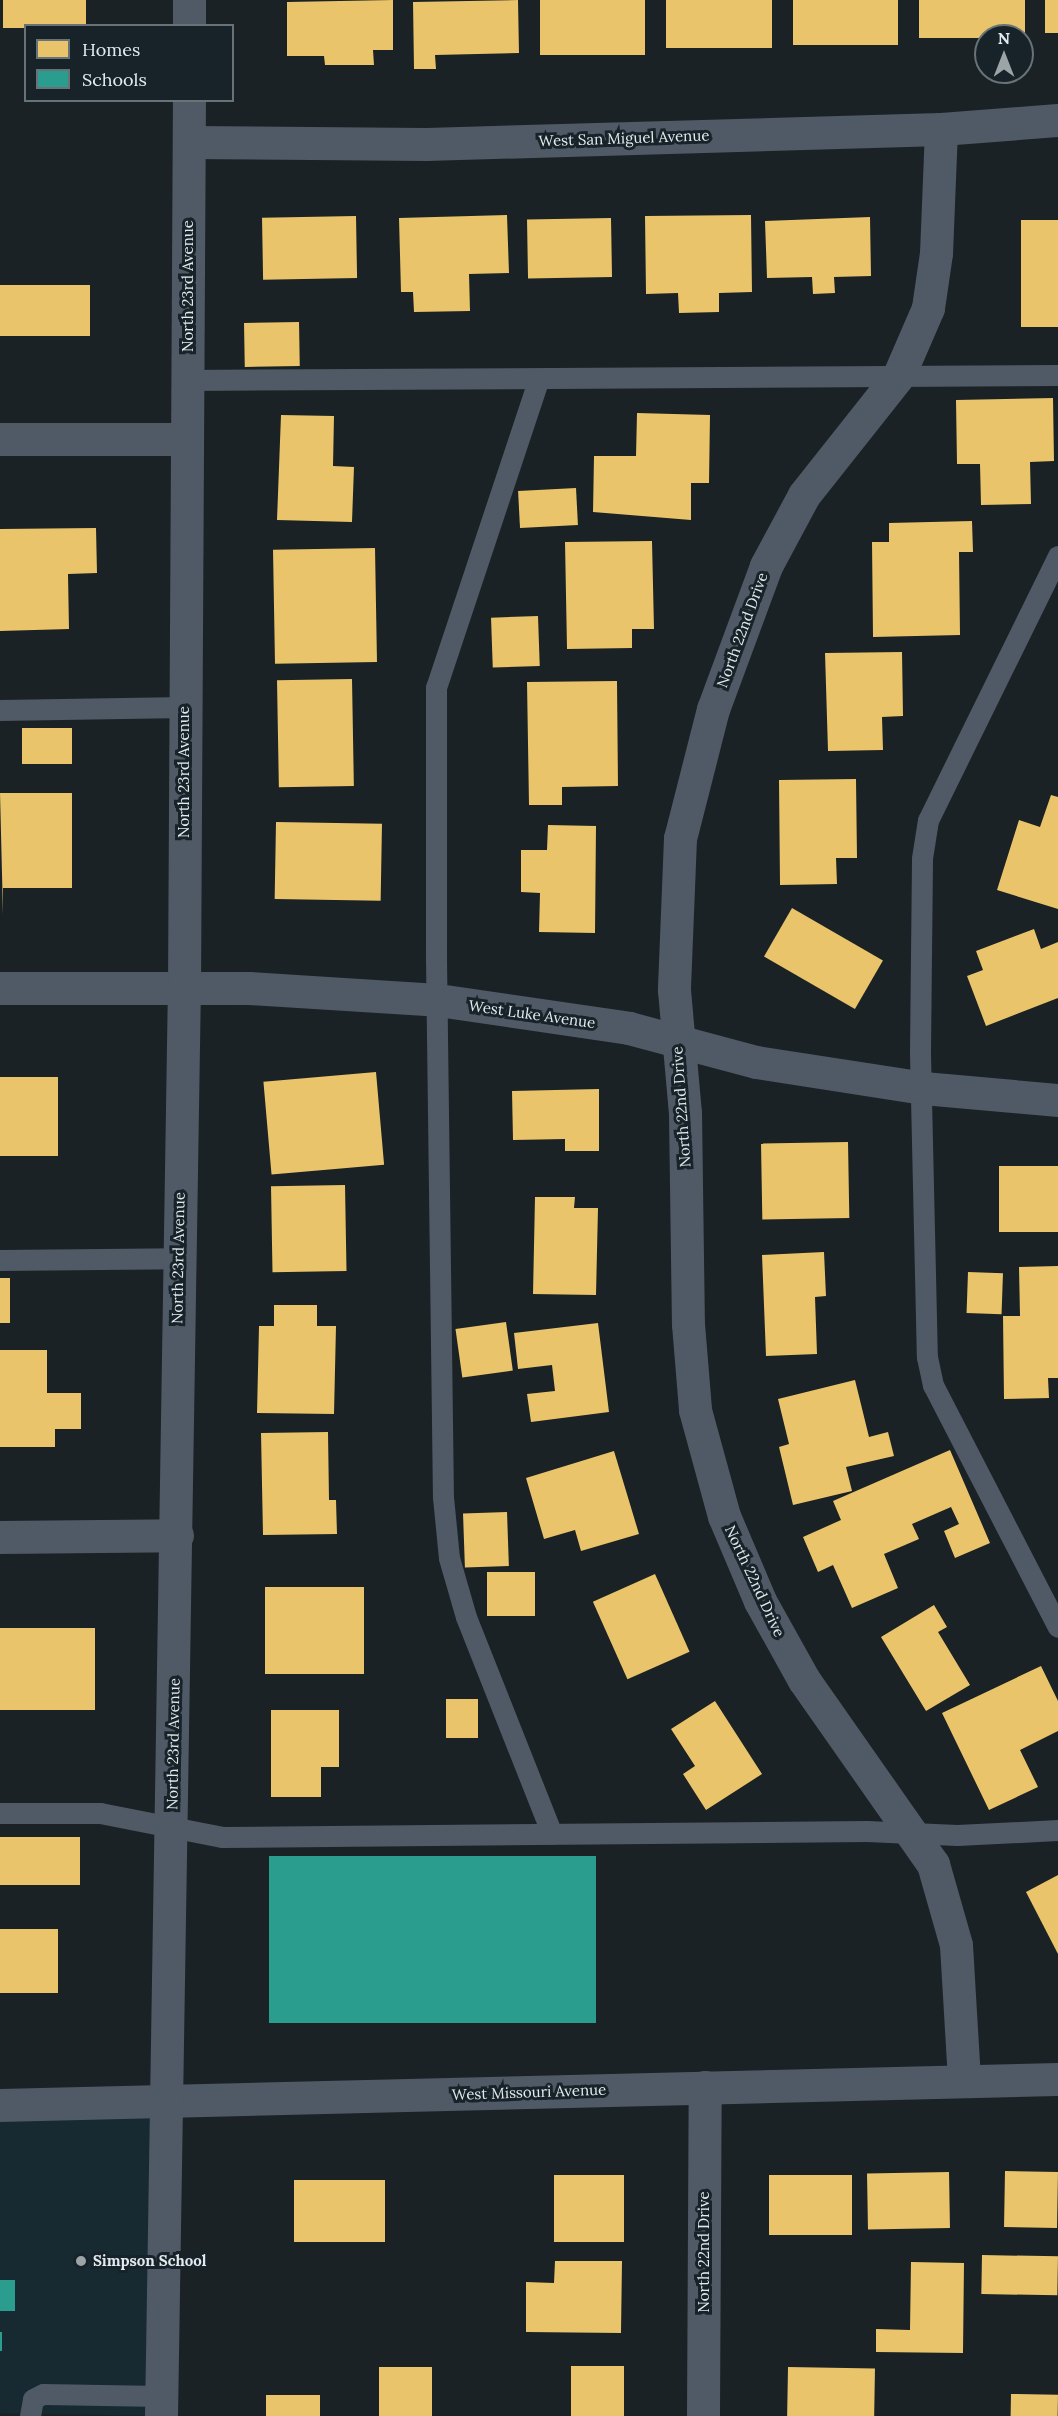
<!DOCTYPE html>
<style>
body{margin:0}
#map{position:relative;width:1058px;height:2416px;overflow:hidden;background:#1b2225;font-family:Lora,serif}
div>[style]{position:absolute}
.built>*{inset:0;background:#172931;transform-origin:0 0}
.homes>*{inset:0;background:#e9c46a;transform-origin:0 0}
.schools>*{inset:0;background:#2a9d8f;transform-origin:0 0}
.service>*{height:21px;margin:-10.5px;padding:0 10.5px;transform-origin:10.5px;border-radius:10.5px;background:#505966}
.minor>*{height:33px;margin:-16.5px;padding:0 16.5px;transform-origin:16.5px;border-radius:16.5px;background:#505966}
.tertiary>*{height:33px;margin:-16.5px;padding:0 16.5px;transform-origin:16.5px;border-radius:16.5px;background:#505966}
.dots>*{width:16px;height:16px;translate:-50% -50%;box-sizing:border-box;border:3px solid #172329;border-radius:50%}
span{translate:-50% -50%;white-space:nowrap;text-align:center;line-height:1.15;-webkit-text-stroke:6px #172329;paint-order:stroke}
.street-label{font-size:15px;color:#e2eaef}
.poi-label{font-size:15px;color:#e2eaef;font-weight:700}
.left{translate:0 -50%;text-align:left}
.legend{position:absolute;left:24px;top:24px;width:210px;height:78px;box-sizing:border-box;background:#172329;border:2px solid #687378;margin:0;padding:8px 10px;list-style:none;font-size:18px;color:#e2eaef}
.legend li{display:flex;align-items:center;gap:12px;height:30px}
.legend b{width:30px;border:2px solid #687378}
.north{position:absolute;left:974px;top:24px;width:60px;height:60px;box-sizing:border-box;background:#172329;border:2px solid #687378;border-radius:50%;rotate:0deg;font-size:16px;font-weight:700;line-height:24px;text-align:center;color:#e2eaef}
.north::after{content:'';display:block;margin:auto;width:21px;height:27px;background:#9ca4a8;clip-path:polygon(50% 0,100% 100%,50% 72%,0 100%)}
</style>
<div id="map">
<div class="built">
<i style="left:164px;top:2102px;width:314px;height:164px;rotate:91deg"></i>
</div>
<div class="homes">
<i style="left:3px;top:0;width:83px;height:28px"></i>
<i style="clip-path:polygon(393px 0,393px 50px,373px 50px,374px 65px,325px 65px,324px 56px,287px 56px,287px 2px)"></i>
<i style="clip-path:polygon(518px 0,519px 53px,435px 55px,436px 69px,414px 69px,413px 2px)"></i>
<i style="left:540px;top:0;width:105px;height:55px"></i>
<i style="left:666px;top:0;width:106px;height:48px"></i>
<i style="left:793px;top:0;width:105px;height:45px"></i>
<i style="left:919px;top:0;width:106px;height:38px"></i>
<i style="left:1045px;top:0;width:13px;height:33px"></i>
<i style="clip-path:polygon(507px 215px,509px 273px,469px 274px,470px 311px,414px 312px,413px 292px,401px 292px,399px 218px)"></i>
<i style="clip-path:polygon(751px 215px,752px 292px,719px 293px,719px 312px,679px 313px,678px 293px,646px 294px,645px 216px)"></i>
<i style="left:356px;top:216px;width:62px;height:94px;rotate:89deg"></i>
<i style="clip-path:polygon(870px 217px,871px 276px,834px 277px,835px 293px,813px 294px,812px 277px,767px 278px,765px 221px)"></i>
<i style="left:611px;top:218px;width:59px;height:84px;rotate:89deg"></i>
<i style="left:1058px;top:220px;width:107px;height:37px;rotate:90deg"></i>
<i style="left:0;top:285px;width:90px;height:51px"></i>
<i style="left:299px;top:322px;width:44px;height:55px;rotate:89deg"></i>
<i style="clip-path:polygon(1053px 398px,1054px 461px,1030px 462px,1031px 504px,981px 505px,980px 464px,957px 464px,956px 400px)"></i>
<i style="clip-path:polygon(637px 413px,710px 415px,709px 483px,691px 483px,691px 520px,593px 512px,594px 456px,636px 456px)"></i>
<i style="clip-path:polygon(281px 415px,334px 416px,333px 466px,354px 467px,352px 522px,277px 520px)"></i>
<i style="left:576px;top:488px;width:37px;height:58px;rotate:87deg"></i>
<i style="clip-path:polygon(972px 521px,973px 552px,959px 552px,960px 635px,873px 637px,872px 542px,889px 542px,889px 523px)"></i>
<i style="clip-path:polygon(96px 528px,97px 573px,68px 574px,69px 629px,0 631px,0 529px)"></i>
<i style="clip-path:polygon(652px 541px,654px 629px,632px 629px,632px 648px,567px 649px,565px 542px)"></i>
<i style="left:375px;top:548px;width:114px;height:102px;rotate:89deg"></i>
<i style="left:538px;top:616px;width:50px;height:47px;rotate:88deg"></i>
<i style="clip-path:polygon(902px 652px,903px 716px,882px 717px,883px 750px,828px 751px,825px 653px)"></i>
<i style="left:352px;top:679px;width:107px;height:75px;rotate:89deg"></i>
<i style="clip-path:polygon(617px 681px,618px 786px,562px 787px,562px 805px,529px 805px,527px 682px)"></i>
<i style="left:22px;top:728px;width:50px;height:36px"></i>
<i style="clip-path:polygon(856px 779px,857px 858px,836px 858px,837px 884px,780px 885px,779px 780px)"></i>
<i style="clip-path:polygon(0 793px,72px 793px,72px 888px,3px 888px,3px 915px)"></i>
<i style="clip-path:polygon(1051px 795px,1058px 797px,1058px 909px,997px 890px,1019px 820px,1040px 827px)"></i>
<i style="left:276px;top:822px;width:106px;height:77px;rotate:1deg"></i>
<i style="clip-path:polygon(548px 825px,596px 826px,595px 933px,539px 932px,540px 893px,521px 892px,521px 850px,547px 850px)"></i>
<i style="left:792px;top:908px;width:105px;height:56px;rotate:30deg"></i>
<i style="clip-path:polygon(1034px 929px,1041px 949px,1058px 942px,1058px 998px,986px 1026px,967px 976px,983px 970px,976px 951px)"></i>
<i style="left:376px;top:1072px;width:93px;height:113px;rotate:85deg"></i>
<i style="left:0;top:1077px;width:58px;height:79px"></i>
<i style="clip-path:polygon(599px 1089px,599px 1151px,565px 1151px,565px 1139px,513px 1140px,512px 1091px)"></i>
<i style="left:848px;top:1142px;width:76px;height:87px;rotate:89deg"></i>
<i style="left:999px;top:1166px;width:59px;height:66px"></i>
<i style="left:345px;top:1185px;width:86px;height:74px;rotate:89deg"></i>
<i style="clip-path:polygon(535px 1197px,575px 1197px,574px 1208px,598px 1208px,596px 1295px,533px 1294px)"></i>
<i style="clip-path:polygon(824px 1252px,826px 1296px,815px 1297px,817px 1354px,766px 1356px,762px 1255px)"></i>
<i style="clip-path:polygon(1058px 1266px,1058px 1378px,1048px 1378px,1049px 1398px,1004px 1399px,1003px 1316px,1020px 1316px,1019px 1267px)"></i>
<i style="left:968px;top:1272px;width:35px;height:41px;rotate:2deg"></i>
<i style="left:0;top:1278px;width:10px;height:45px"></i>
<i style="clip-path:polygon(274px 1305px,317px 1305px,317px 1326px,336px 1326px,334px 1414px,257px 1413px,259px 1326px,274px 1326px)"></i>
<i style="left:506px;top:1322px;width:49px;height:51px;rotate:82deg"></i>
<i style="clip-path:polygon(598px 1323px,609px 1412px,531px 1422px,527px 1394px,555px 1391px,552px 1365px,518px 1369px,514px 1333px)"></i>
<i style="clip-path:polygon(0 1350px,47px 1350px,47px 1393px,81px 1393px,81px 1429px,55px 1429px,55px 1447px,0 1447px)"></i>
<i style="clip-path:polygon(855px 1380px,869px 1437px,888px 1432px,894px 1456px,846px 1467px,852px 1491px,793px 1505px,779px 1447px,789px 1444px,778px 1399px)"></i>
<i style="clip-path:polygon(328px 1432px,329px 1500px,336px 1500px,337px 1534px,263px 1535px,261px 1433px)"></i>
<i style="clip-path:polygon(950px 1450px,990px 1543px,955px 1558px,944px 1531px,959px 1524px,951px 1507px,912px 1524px,919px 1539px,884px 1554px,898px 1588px,852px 1608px,833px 1565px,818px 1572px,803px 1537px,841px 1520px,833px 1501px)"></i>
<i style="clip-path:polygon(614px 1451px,639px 1534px,581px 1551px,575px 1530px,544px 1539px,526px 1478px)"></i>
<i style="left:507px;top:1512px;width:54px;height:44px;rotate:88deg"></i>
<i style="left:487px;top:1572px;width:48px;height:44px"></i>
<i style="left:655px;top:1574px;width:85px;height:68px;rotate:66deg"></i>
<i style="left:265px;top:1587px;width:99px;height:87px"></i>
<i style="clip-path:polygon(934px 1605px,947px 1627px,938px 1632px,970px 1685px,926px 1711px,881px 1637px)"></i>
<i style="left:0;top:1628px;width:95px;height:82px"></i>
<i style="clip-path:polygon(1041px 1666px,1058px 1701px,1058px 1731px,1020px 1750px,1038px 1787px,989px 1810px,942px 1713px)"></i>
<i style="left:446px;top:1699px;width:32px;height:39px"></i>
<i style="clip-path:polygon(715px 1701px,762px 1774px,706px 1810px,683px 1774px,695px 1766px,671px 1729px)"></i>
<i style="clip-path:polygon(271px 1710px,339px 1710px,339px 1767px,321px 1767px,321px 1797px,271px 1797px)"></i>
<i style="left:0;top:1837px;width:80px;height:48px"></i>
<i style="clip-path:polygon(1058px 1875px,1058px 1954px,1026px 1892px)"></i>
<i style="left:0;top:1929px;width:58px;height:64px"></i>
<i style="left:1005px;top:2171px;width:53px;height:56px;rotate:1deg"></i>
<i style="left:949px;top:2172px;width:56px;height:82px;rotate:89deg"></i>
<i style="left:554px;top:2175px;width:70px;height:67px"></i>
<i style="left:769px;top:2175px;width:83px;height:60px"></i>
<i style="left:294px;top:2180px;width:91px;height:62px"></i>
<i style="left:982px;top:2255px;width:76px;height:39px;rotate:1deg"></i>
<i style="clip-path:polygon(555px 2261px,622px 2261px,621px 2333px,526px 2332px,526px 2282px,554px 2283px)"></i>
<i style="clip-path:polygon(911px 2262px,964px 2263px,963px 2353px,876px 2352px,876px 2329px,910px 2330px)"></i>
<i style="left:571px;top:2366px;width:53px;height:50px"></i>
<i style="left:379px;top:2367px;width:53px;height:49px"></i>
<i style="left:788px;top:2367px;width:87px;height:49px;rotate:1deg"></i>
<i style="left:1011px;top:2394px;width:47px;height:22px;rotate:1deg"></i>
<i style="left:266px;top:2395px;width:54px;height:21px"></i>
</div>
<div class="schools">
<i style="left:269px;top:1856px;width:327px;height:167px"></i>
<i style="left:0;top:2280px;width:15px;height:31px"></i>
<i style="left:0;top:2332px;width:2px;height:19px"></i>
</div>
<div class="service">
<i style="left:188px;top:380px;width:870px;rotate:-0.33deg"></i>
<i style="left:538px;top:381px;width:323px;rotate:108.4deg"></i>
<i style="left:436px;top:687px;width:271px;rotate:90deg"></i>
<i style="left:436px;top:958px;width:539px;rotate:89.26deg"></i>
<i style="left:443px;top:1497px;width:61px;rotate:84.4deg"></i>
<i style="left:449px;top:1558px;width:61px;rotate:73.9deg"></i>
<i style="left:466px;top:1617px;width:233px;rotate:68.4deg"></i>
<i style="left:1058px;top:556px;width:294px;rotate:116.2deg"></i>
<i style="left:928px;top:820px;width:39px;rotate:99deg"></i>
<i style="left:922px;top:859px;width:195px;rotate:90.6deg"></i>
<i style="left:920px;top:1054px;width:303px;rotate:88.7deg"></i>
<i style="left:927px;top:1357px;width:29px;rotate:78deg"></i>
<i style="left:933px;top:1385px;width:272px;rotate:62.7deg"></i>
<i style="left:0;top:710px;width:185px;rotate:-0.9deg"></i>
<i style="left:0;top:1260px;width:178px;rotate:-0.6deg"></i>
<i style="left:0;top:1813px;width:100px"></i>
<i style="left:100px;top:1813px;width:124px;rotate:11.1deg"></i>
<i style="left:222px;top:1837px;width:645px;rotate:-0.53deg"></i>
<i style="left:867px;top:1831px;width:90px;rotate:2.5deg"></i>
<i style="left:957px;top:1835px;width:101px;rotate:-2.8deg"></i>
<i style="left:30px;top:2416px;width:17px;rotate:-80deg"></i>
<i style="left:33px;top:2399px;width:11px;rotate:-27deg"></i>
<i style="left:43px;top:2394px;width:118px;rotate:1deg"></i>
</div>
<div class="minor">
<i style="left:941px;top:129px;width:124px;rotate:92.3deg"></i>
<i style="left:936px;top:253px;width:56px;rotate:98.3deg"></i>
<i style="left:928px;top:308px;width:73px;rotate:113.4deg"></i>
<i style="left:899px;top:375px;width:153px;rotate:128.4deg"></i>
<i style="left:804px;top:495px;width:81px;rotate:118.2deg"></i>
<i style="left:766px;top:566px;width:153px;rotate:110.3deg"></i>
<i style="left:713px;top:709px;width:133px;rotate:104.3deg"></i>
<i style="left:680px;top:838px;width:152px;rotate:92.3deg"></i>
<i style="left:674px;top:990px;width:123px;rotate:84.9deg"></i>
<i style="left:685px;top:1113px;width:211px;rotate:89.2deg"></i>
<i style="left:688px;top:1324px;width:86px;rotate:85.3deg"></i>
<i style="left:695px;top:1410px;width:110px;rotate:74.7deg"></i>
<i style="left:724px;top:1516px;width:92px;rotate:67deg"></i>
<i style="left:760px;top:1601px;width:90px;rotate:60.9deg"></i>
<i style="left:804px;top:1680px;width:225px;rotate:55deg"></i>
<i style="left:933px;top:1864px;width:84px;rotate:74.1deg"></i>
<i style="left:956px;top:1945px;width:136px;rotate:86.6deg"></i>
<i style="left:189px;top:142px;width:237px;rotate:0.5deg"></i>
<i style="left:426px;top:144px;width:515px;rotate:-1.67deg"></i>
<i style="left:941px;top:129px;width:117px;rotate:-4.4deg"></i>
<i style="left:0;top:439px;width:187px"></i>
<i style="left:0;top:988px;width:249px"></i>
<i style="left:249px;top:988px;width:189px;rotate:3.6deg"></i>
<i style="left:438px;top:1000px;width:193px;rotate:8.3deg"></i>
<i style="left:629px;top:1028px;width:131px;rotate:15deg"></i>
<i style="left:756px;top:1062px;width:169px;rotate:8.8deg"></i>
<i style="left:923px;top:1088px;width:136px;rotate:5.1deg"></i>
<i style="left:0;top:1537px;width:177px;rotate:-0.6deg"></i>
<i style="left:703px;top:2416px;width:329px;rotate:-89.7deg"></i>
</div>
<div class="tertiary">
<i style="left:189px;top:26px;width:26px;rotate:-90deg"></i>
<i style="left:0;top:2105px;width:1058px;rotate:-1.41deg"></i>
<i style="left:161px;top:2416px;width:1428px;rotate:-89.08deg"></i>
<i style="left:184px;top:988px;width:888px;rotate:-89.68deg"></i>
</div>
<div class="dots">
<i style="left:81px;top:2261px;background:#9ca4a8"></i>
</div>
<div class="street-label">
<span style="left:624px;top:138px;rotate:-2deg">West San Miguel Avenue</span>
<span style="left:188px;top:286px;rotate:-90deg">North 23rd Avenue</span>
<span style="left:742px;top:630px;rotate:-70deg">North 22nd Drive</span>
<span style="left:184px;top:772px;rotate:-90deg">North 23rd Avenue</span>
<span style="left:532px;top:1014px;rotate:8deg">West Luke Avenue</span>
<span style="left:681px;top:1107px;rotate:-94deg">North 22nd Drive</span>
<span style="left:178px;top:1258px;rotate:-89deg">North 23rd Avenue</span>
<span style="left:755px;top:1581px;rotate:65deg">North 22nd Drive</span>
<span style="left:173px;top:1744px;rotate:-89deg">North 23rd Avenue</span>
<span style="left:529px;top:2092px;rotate:-2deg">West Missouri Avenue</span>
<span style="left:704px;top:2252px;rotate:-90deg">North 22nd Drive</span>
</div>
<div class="poi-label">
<span class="left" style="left:93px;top:2261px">Simpson School</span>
</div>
<ul class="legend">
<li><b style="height:16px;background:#e9c46a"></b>Homes</li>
<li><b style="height:16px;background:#2a9d8f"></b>Schools</li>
</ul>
<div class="north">N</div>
</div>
